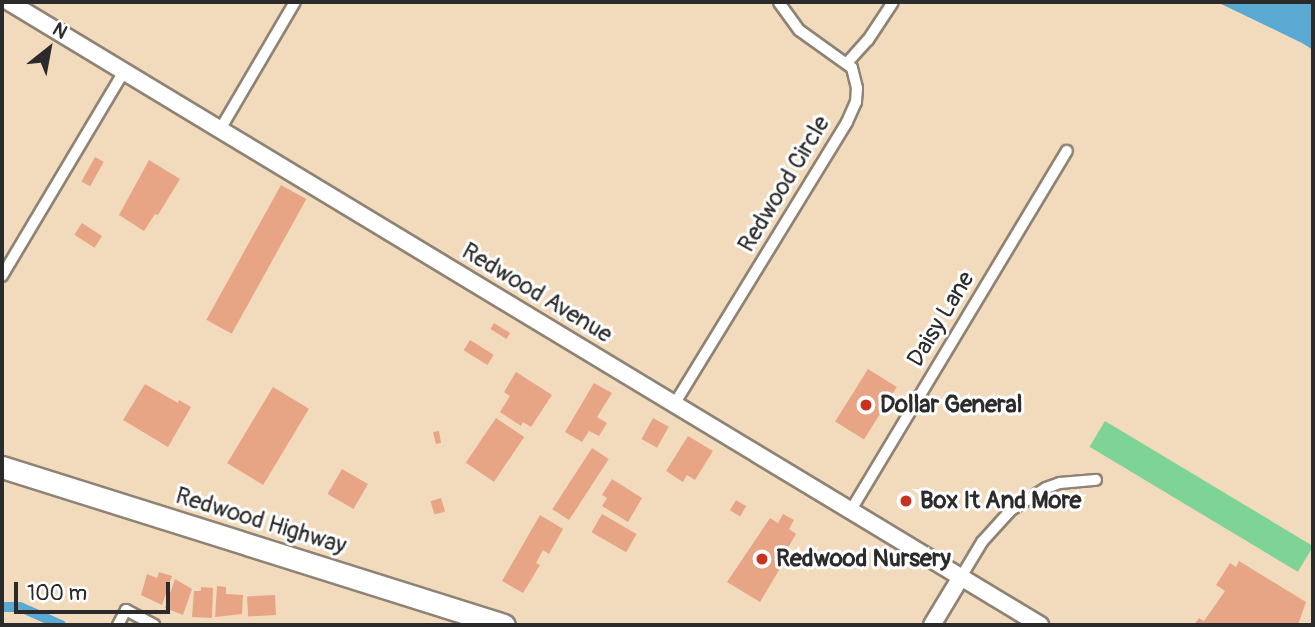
<!DOCTYPE html>
<style>
body{margin:0}
#map{position:relative;width:1315px;height:627px;overflow:hidden;background:#f2dbbc;font-family:Pangolin,sans-serif}
div>[style]{position:absolute}
.green>*{inset:0;background:#7ed396;transform-origin:0 0}
.water>*{inset:0;background:#59a9d3}
.canal>*{height:10px;margin:-5px;padding:0 5px;transform-origin:5px;border-radius:5px;background:#59a9d3}
.building>*{inset:0;background:#e8a586;transform-origin:0 0}
.roads{filter:drop-shadow(2px 0 #8e8374) drop-shadow(-2px 0 #8e8374) drop-shadow(0 2px #8e8374) drop-shadow(0 -2px #8e8374)}
.street>*{height:10px;margin:-5px;padding:0 5px;transform-origin:5px;border-radius:5px;background:#fff}
.secondary>*{height:16px;margin:-8px;padding:0 8px;transform-origin:8px;border-radius:8px;background:#fff}
.highway>*{height:21px;margin:-10.5px;padding:0 10.5px;transform-origin:10.5px;border-radius:10.5px;background:#fff}
.dots>*{width:19px;height:19px;translate:-50% -50%;box-sizing:border-box;border:4px solid #fff;border-radius:50%}
span{translate:-50% -50%;white-space:nowrap;text-align:center;line-height:1.15;-webkit-text-stroke:6px #fff;paint-order:stroke}
.street-label{font-size:24px;color:#2b2b2b}
.poi-label{font-size:24px;color:#2b2b2b;font-weight:700}
.left{translate:0 -50%;text-align:left}
.frame{position:absolute;inset:0;border:4px solid #2b2b2b;pointer-events:none}
.north{position:absolute;left:14px;top:14px;width:70px;height:70px;-webkit-text-stroke:5px #fff;paint-order:stroke;rotate:31deg;font-size:19px;font-weight:700;line-height:28px;text-align:center;color:#2b2b2b}
.north::after{content:'';display:block;margin:auto;width:24px;height:32px;background:#2b2b2b;clip-path:polygon(50% 0,100% 100%,50% 72%,0 100%)}
.scale{position:absolute;left:14px;top:582px;width:156px;height:32px;box-sizing:border-box;border:4px solid #2b2b2b;border-top:0;padding-left:9px;font-size:21px;line-height:24px;white-space:nowrap;color:#2b2b2b;-webkit-text-stroke:5px #fff;paint-order:stroke}
</style>
<div id="map">
<div class="green">
<i style="left:1105px;top:421px;width:243px;height:30px;rotate:31deg"></i>
</div>
<div class="water">
<i style="clip-path:polygon(1217px 2px,1313px 2px,1313px 50px,1302px 43px)"></i>
</div>
<div class="canal">
<i style="left:2px;top:607px;width:18px"></i>
<i style="left:20px;top:607px;width:45px;rotate:23.7deg"></i>
</div>
<div class="building">
<i style="left:95px;top:157px;width:10px;height:28px;rotate:29deg"></i>
<i style="clip-path:polygon(149px 160px,180px 179px,158px 215px,155px 214px,144px 231px,119px 215px)"></i>
<i style="left:281px;top:185px;width:29px;height:154px;rotate:29deg"></i>
<i style="left:82px;top:223px;width:24px;height:14px;rotate:33deg"></i>
<i style="left:494px;top:323px;width:19px;height:7px;rotate:32deg"></i>
<i style="left:470px;top:340px;width:28px;height:12px;rotate:32deg"></i>
<i style="left:868px;top:369px;width:34px;height:62px;rotate:32deg"></i>
<i style="clip-path:polygon(516px 372px,552px 395px,531px 427px,523px 422px,521px 426px,500px 412px,510px 396px,504px 392px)"></i>
<i style="clip-path:polygon(594px 383px,612px 393px,597px 417px,607px 423px,599px 436px,589px 431px,582px 442px,565px 432px)"></i>
<i style="clip-path:polygon(145px 384px,178px 403px,179px 400px,191px 407px,168px 447px,123px 420px)"></i>
<i style="left:273px;top:387px;width:42px;height:89px;rotate:31deg"></i>
<i style="left:496px;top:418px;width:34px;height:54px;rotate:34deg"></i>
<i style="left:653px;top:418px;width:18px;height:24px;rotate:29deg"></i>
<i style="clip-path:polygon(439px 431px,441px 443px,436px 444px,433px 432px)"></i>
<i style="clip-path:polygon(688px 436px,713px 451px,695px 480px,687px 475px,683px 482px,666px 471px)"></i>
<i style="left:592px;top:448px;width:20px;height:73px;rotate:33deg"></i>
<i style="left:342px;top:469px;width:30px;height:29px;rotate:30deg"></i>
<i style="clip-path:polygon(612px 479px,642px 498px,628px 522px,602px 506px,607px 498px,602px 495px)"></i>
<i style="left:441px;top:498px;width:14px;height:11px;rotate:73deg"></i>
<i style="left:736px;top:500px;width:12px;height:12px;rotate:31deg"></i>
<i style="left:602px;top:514px;width:40px;height:21px;rotate:30deg"></i>
<i style="clip-path:polygon(783px 514px,794px 520px,789px 529px,796px 534px,782px 558px,785px 560px,760px 602px,727px 582px,770px 518px,778px 523px)"></i>
<i style="clip-path:polygon(540px 515px,563px 529px,549px 554px,543px 550px,536px 563px,540px 565px,523px 593px,502px 581px)"></i>
<i style="clip-path:polygon(1239px 561px,1306px 602px,1298px 625px,1194px 625px,1199px 618px,1204px 621px,1225px 591px,1216px 585px,1230px 563px,1236px 567px)"></i>
<i style="clip-path:polygon(159px 572px,172px 576px,162px 605px,141px 595px,147px 574px,157px 578px)"></i>
<i style="clip-path:polygon(175px 579px,192px 589px,183px 615px,165px 608px)"></i>
<i style="clip-path:polygon(217px 586px,226px 587px,226px 594px,243px 595px,242px 614px,215px 617px)"></i>
<i style="clip-path:polygon(201px 587px,213px 588px,212px 618px,192px 617px,194px 591px,201px 591px)"></i>
<i style="left:275px;top:595px;width:20px;height:28px;rotate:87deg"></i>
</div>
<div class="roads">
<div class="street">
<i style="left:847px;top:63px;width:31px;rotate:-48deg"></i>
<i style="left:868px;top:40px;width:45px;rotate:-56.7deg"></i>
<i style="left:221px;top:128px;width:146px;rotate:-59.6deg"></i>
<i style="left:2px;top:276px;width:240px;rotate:-59.2deg"></i>
<i style="left:675px;top:403px;width:329px;rotate:-58.5deg"></i>
<i style="left:847px;top:122px;width:22px;rotate:-66deg"></i>
<i style="left:856px;top:102px;width:14px;rotate:-86deg"></i>
<i style="left:857px;top:88px;width:21px;rotate:-104deg"></i>
<i style="left:852px;top:68px;width:65px;rotate:-144.4deg"></i>
<i style="left:799px;top:30px;width:34px;rotate:-126deg"></i>
<i style="left:851px;top:510px;width:419px;rotate:-59deg"></i>
<i style="left:961px;top:577px;width:41px;rotate:-59deg"></i>
<i style="left:982px;top:542px;width:43px;rotate:-47.8deg"></i>
<i style="left:1011px;top:510px;width:41px;rotate:-32.2deg"></i>
<i style="left:1046px;top:488px;width:15px;rotate:-20deg"></i>
<i style="left:1060px;top:483px;width:36px;rotate:-5deg"></i>
<i style="left:118px;top:625px;width:17px;rotate:-62deg"></i>
<i style="left:126px;top:610px;width:32px;rotate:28deg"></i>
</div>
<div class="secondary">
<i style="left:9px;top:2px;width:1205px;rotate:31.14deg"></i>
<i style="left:932px;top:625px;width:56px;rotate:-58.9deg"></i>
</div>
<div class="highway">
<i style="left:2px;top:467px;width:526px;rotate:17.47deg"></i>
</div>
</div>
<div class="dots">
<i style="left:866px;top:405px;background:#c8321e"></i>
<i style="left:906px;top:501px;background:#c8321e"></i>
<i style="left:762px;top:559px;background:#c8321e"></i>
</div>
<div class="street-label">
<span style="left:784px;top:184px;rotate:-59deg">Redwood Circle</span>
<span style="left:537px;top:293px;rotate:31deg">Redwood Avenue</span>
<span style="left:941px;top:319px;rotate:-59deg">Daisy Lane</span>
<span style="left:261px;top:521px;rotate:17deg">Redwood Highway</span>
</div>
<div class="poi-label">
<span class="left" style="left:880px;top:405px">Dollar General</span>
<span class="left" style="left:920px;top:501px">Box It And More</span>
<span class="left" style="left:776px;top:559px">Redwood Nursery</span>
</div>
<div class="frame"></div>
<div class="north">N</div>
<div class="scale">100 m</div>
</div>
